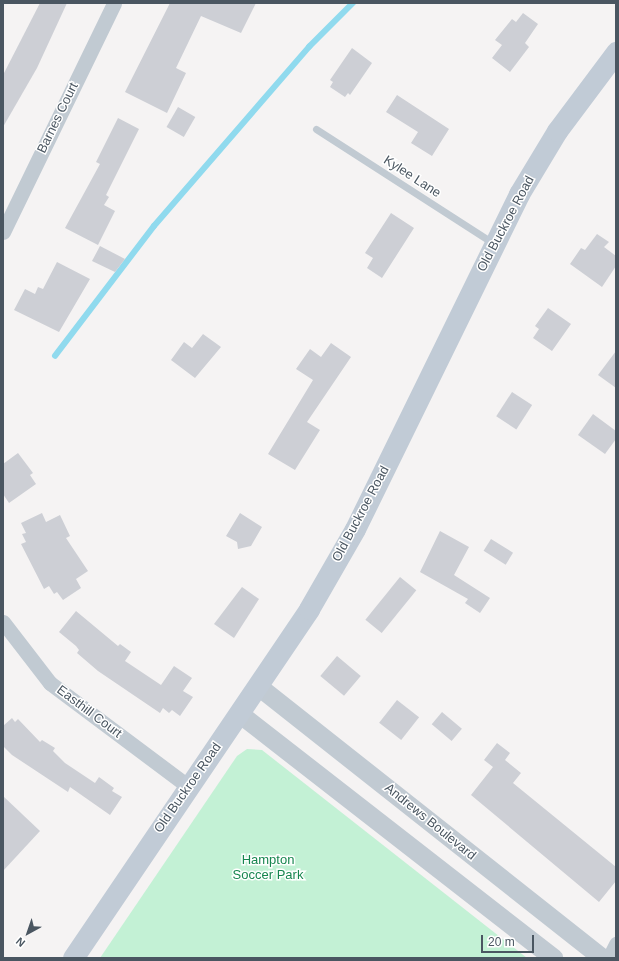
<!DOCTYPE html>
<style>
body{margin:0}
#map{position:relative;width:619px;height:961px;overflow:hidden;background:#f5f3f3;font-family:Arial,sans-serif}
div>[style]{position:absolute}
.green>*{inset:0;background:#c3f1d5}
.stream>*{height:5.5px;margin:-2.75px;padding:0 2.75px;transform-origin:2.75px;border-radius:2.75px;background:#90daee}
.building>*{inset:0;background:#cdcfd5;transform-origin:0 0}
.service>*{height:7px;margin:-3.5px;padding:0 3.5px;transform-origin:3.5px;border-radius:3.5px;background:#c1cad2}
.minor>*{height:15px;margin:-7.5px;padding:0 7.5px;transform-origin:7.5px;border-radius:7.5px;background:#c1cad2}
.tertiary>*{height:19px;margin:-9.5px;padding:0 9.5px;transform-origin:9.5px;border-radius:9.5px;background:#c1cad2}
.secondary>*{height:21px;margin:-10.5px;padding:0 10.5px;transform-origin:10.5px;border-radius:10.5px;background:#c1cbd6}
span{translate:-50% -50%;white-space:nowrap;text-align:center;line-height:1.15;-webkit-text-stroke:3px #fff;paint-order:stroke}
.street-label{font-size:13px;color:#4a5661}
.park-label{font-size:13px;color:#17864f}
.frame{position:absolute;inset:0;border:4px solid #4a5661;pointer-events:none}
.north{position:absolute;left:8px;top:913px;width:40px;height:40px;-webkit-text-stroke:3px #fff;paint-order:stroke;rotate:220deg;font-size:11px;font-weight:700;line-height:16px;text-align:center;color:#4a5661}
.north::after{content:'';display:block;margin:auto;width:14px;height:18px;background:#4a5661;clip-path:polygon(50% 0,100% 100%,50% 72%,0 100%)}
.scale{position:absolute;left:481px;top:935px;width:53px;height:18px;box-sizing:border-box;border:2px solid #4a5661;border-top:0;padding-left:5px;font-size:12px;line-height:14px;white-space:nowrap;color:#4a5661;-webkit-text-stroke:3px #fff;paint-order:stroke}
</style>
<div id="map">
<div class="green">
<i style="clip-path:polygon(247px 749px,262px 750px,527px 958px,100px 958px,237px 756px)"></i>
</div>
<div class="stream">
<i style="left:55px;top:356px;width:163px;rotate:-52.7deg"></i>
<i style="left:154px;top:226px;width:237px;rotate:-49.1deg"></i>
<i style="left:309px;top:47px;width:62px;rotate:-45deg"></i>
</div>
<div class="building">
<i style="clip-path:polygon(40px 3px,67px 3px,37px 68px,3px 127px,3px 75px)"></i>
<i style="clip-path:polygon(170px 3px,256px 3px,241px 33px,201px 16px,176px 68px,186px 73px,167px 113px,125px 92px)"></i>
<i style="clip-path:polygon(523px 13px,538px 24px,525px 43px,529px 47px,510px 72px,492px 58px,502px 45px,495px 40px,512px 19px,516px 22px)"></i>
<i style="clip-path:polygon(352px 48px,372px 63px,350px 95px,348px 93px,345px 97px,330px 87px,333px 82px,330px 80px)"></i>
<i style="clip-path:polygon(397px 95px,449px 129px,432px 156px,411px 143px,418px 132px,386px 112px)"></i>
<i style="left:178px;top:107px;width:20px;height:23px;rotate:30deg"></i>
<i style="clip-path:polygon(118px 118px,139px 129px,106px 195px,109px 197px,104px 205px,115px 211px,98px 245px,65px 228px,100px 164px,96px 162px)"></i>
<i style="clip-path:polygon(391px 213px,414px 228px,382px 278px,367px 268px,373px 258px,365px 253px)"></i>
<i style="clip-path:polygon(597px 234px,609px 242px,604px 247px,616px 256px,616px 266px,602px 287px,570px 264px,581px 248px,585px 250px)"></i>
<i style="clip-path:polygon(100px 246px,125px 259px,115px 272px,92px 261px)"></i>
<i style="clip-path:polygon(57px 262px,90px 279px,59px 332px,14px 310px,25px 289px,35px 294px,38px 287px,43px 289px)"></i>
<i style="clip-path:polygon(548px 308px,571px 324px,552px 351px,533px 338px,539px 329px,535px 326px)"></i>
<i style="clip-path:polygon(203px 334px,221px 347px,195px 378px,171px 360px,184px 342px,192px 348px)"></i>
<i style="clip-path:polygon(331px 343px,351px 357px,307px 422px,320px 430px,295px 470px,268px 454px,313px 380px,296px 369px,310px 349px,321px 357px)"></i>
<i style="clip-path:polygon(616px 351px,616px 388px,598px 375px)"></i>
<i style="left:512px;top:392px;width:24px;height:29px;rotate:33deg"></i>
<i style="clip-path:polygon(593px 414px,616px 431px,616px 439px,605px 454px,578px 435px)"></i>
<i style="clip-path:polygon(18px 453px,33px 473px,30px 475px,36px 484px,9px 503px,3px 494px,3px 464px)"></i>
<i style="clip-path:polygon(42px 513px,46px 522px,60px 515px,70px 536px,66px 538px,88px 571px,76px 579px,81px 588px,63px 600px,57px 592px,54px 594px,49px 586px,44px 589px,21px 544px,26px 542px,22px 534px,26px 533px,21px 523px)"></i>
<i style="clip-path:polygon(240px 513px,262px 527px,251px 546px,238px 549px,237px 542px,226px 536px)"></i>
<i style="clip-path:polygon(440px 531px,469px 547px,454px 575px,490px 598px,480px 613px,465px 603px,468px 599px,420px 572px)"></i>
<i style="left:491px;top:539px;width:26px;height:14px;rotate:32deg"></i>
<i style="left:400px;top:577px;width:21px;height:55px;rotate:39deg"></i>
<i style="clip-path:polygon(242px 587px,259px 599px,234px 638px,214px 624px)"></i>
<i style="clip-path:polygon(76px 611px,118px 646px,120px 644px,131px 652px,125px 661px,161px 685px,174px 666px,192px 678px,183px 691px,193px 697px,180px 716px,172px 710px,169px 713px,163px 708px,160px 713px,98px 671px,77px 653px,79px 650px,76px 646px,59px 632px)"></i>
<i style="left:337px;top:656px;width:31px;height:26px;rotate:40deg"></i>
<i style="left:397px;top:700px;width:28px;height:29px;rotate:38deg"></i>
<i style="left:442px;top:712px;width:26px;height:16px;rotate:40deg"></i>
<i style="clip-path:polygon(12px 718px,15px 722px,18px 719px,40px 742px,42px 740px,55px 748px,53px 751px,65px 763px,95px 783px,99px 777px,114px 788px,112px 791px,122px 797px,110px 815px,70px 787px,68px 792px,12px 755px,3px 746px,3px 726px)"></i>
<i style="clip-path:polygon(497px 743px,510px 753px,505px 760px,521px 773px,513px 783px,616px 867px,616px 881px,599px 902px,471px 795px,493px 767px,484px 760px)"></i>
<i style="clip-path:polygon(3px 796px,40px 831px,3px 871px)"></i>
</div>
<div class="service">
<i style="left:316px;top:129px;width:211px;rotate:32.8deg"></i>
</div>
<div class="minor">
<i style="left:3px;top:232px;width:254px;rotate:-64.1deg"></i>
<i style="left:3px;top:622px;width:77px;rotate:52.4deg"></i>
<i style="left:50px;top:683px;width:174px;rotate:36.8deg"></i>
<i style="left:609px;top:958px;width:16px;rotate:-63deg"></i>
</div>
<div class="tertiary">
<i style="left:258px;top:686px;width:439px;rotate:38.3deg"></i>
<i style="left:240px;top:714px;width:397px;rotate:37.9deg"></i>
</div>
<div class="secondary">
<i style="left:73px;top:958px;width:421px;rotate:-55.9deg"></i>
<i style="left:309px;top:609px;width:92px;rotate:-60.1deg"></i>
<i style="left:355px;top:529px;width:373px;rotate:-63.9deg"></i>
<i style="left:519px;top:194px;width:74px;rotate:-58.9deg"></i>
<i style="left:557px;top:131px;width:99px;rotate:-53.2deg"></i>
</div>
<div class="street-label">
<span style="left:58px;top:118px;rotate:-64deg">Barnes Court</span>
<span style="left:412px;top:177px;rotate:33deg">Kylee Lane</span>
<span style="left:506px;top:224px;rotate:-62deg">Old Buckroe Road</span>
<span style="left:361px;top:514px;rotate:-62deg">Old Buckroe Road</span>
<span style="left:89px;top:712px;rotate:37deg">Easthill Court</span>
<span style="left:188px;top:788px;rotate:-55deg">Old Buckroe Road</span>
<span style="left:430px;top:822px;rotate:39deg">Andrews Boulevard</span>
</div>
<div class="park-label">
<span style="left:268px;top:868px">Hampton<br>Soccer Park</span>
</div>
<div class="frame"></div>
<div class="north">N</div>
<div class="scale">20 m</div>
</div>
